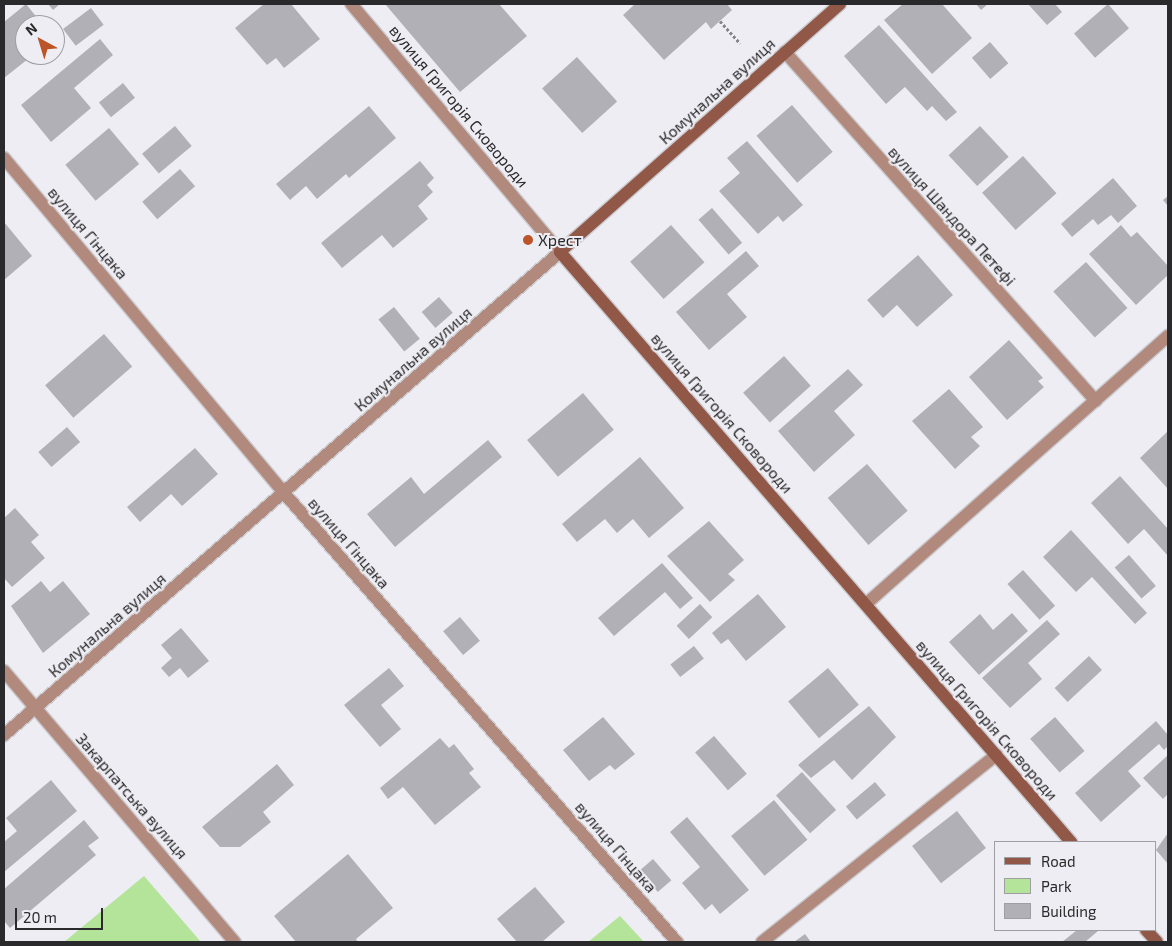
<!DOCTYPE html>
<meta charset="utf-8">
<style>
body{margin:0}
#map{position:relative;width:1172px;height:946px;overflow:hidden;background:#ededf3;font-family:"Exo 2",sans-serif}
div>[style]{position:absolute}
.green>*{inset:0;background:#b3e499}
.building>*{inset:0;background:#b0b0b6;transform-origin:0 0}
.path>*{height:3px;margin-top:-1.5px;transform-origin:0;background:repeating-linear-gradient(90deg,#858589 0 2.5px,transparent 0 5px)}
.roads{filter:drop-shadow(1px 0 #cacacf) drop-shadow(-1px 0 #cacacf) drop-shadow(0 1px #cacacf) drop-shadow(0 -1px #cacacf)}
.service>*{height:12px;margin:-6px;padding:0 6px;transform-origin:6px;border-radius:6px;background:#b2897d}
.minor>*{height:12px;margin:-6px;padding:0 6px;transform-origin:6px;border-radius:6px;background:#b2897d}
.secondary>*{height:12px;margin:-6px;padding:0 6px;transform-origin:6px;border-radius:6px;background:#915848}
.dots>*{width:14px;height:14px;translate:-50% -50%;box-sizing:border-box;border:2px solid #ededf3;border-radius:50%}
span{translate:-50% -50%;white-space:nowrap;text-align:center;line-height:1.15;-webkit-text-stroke:4px #ededf3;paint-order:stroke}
.street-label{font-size:16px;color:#2a2a2c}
.poi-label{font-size:16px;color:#2a2a2c}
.left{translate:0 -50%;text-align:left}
.frame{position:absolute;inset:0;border:5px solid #2a2a2c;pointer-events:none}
.legend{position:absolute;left:994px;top:841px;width:162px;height:90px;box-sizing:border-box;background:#ededf3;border:1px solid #9f9fa3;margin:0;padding:6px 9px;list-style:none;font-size:15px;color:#2a2a2c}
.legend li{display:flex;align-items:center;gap:10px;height:25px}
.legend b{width:25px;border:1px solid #9f9fa3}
.north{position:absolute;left:15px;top:15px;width:50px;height:50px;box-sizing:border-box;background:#ededf3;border:1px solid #9f9fa3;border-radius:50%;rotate:321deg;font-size:14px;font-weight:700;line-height:20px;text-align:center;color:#2a2a2c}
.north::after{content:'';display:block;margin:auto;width:18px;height:22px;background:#bb5428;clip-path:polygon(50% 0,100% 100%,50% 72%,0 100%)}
.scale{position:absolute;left:15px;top:908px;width:88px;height:22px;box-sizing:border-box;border:2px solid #2a2a2c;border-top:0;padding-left:6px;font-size:15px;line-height:18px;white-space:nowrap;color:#2a2a2c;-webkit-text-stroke:4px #ededf3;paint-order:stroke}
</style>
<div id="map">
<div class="green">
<i style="clip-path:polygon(144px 876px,201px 942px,64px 942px)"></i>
<i style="clip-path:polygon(620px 916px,644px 942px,588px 942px)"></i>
</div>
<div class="building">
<i style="clip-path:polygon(26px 4px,43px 25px,25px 25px,25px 55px,33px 55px,4px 78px,4px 22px)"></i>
<i style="clip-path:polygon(48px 4px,60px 4px,53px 10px)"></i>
<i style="clip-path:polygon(264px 4px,291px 4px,320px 39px,284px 68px,276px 58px,267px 65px,235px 28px)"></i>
<i style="clip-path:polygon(385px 4px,499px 4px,527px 36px,460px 92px)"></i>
<i style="clip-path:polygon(635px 4px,727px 4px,732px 10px,711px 29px,706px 22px,664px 60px,623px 15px)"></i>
<i style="clip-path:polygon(903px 4px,942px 4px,972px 38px,932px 74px,884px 20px)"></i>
<i style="clip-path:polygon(976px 4px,988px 4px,981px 10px)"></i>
<i style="clip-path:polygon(1028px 4px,1055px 4px,1062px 12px,1047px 25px)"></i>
<i style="left:1108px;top:4px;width:32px;height:45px;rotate:49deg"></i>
<i style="left:91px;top:8px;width:21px;height:35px;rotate:53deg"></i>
<i style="clip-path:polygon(879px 25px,957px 112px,946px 121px,932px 106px,927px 111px,905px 87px,886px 104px,844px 56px)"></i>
<i style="clip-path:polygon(100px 39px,113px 55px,74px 88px,91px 108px,51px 142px,21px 105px)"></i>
<i style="left:990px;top:42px;width:28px;height:24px;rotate:49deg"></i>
<i style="left:577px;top:57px;width:60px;height:47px;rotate:48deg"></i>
<i style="left:123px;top:83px;width:19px;height:31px;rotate:51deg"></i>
<i style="left:792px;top:105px;width:62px;height:47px;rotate:49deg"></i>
<i style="clip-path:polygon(369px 106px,396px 138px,349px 178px,346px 174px,317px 199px,306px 186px,290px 200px,276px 184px)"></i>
<i style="left:175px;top:126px;width:26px;height:43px;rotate:50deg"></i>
<i style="left:980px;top:126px;width:42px;height:43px;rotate:47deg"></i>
<i style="left:109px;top:128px;width:47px;height:57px;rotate:50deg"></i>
<i style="clip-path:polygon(747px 141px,803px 205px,783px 222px,778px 216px,758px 234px,719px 191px,740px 173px,727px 158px)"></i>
<i style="left:1023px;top:156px;width:50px;height:55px;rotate:48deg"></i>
<i style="clip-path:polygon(420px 161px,434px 178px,427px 185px,433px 192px,418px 206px,428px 219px,393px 248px,382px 235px,342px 268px,321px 243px)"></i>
<i style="left:180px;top:169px;width:23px;height:50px;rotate:49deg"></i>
<i style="clip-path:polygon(1113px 178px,1137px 206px,1118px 223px,1111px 215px,1098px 225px,1093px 219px,1072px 237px,1061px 224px)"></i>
<i style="clip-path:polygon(1168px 196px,1168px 206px,1163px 200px)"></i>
<i style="left:712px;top:208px;width:46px;height:18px;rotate:49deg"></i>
<i style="clip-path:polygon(4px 222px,32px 256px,4px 280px)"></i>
<i style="left:671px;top:225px;width:50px;height:55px;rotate:48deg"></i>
<i style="clip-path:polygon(1121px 225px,1131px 237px,1137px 232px,1168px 266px,1168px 275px,1136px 305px,1089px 254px)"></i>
<i style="clip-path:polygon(746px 251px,759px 266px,727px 294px,747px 317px,709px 350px,676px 312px)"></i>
<i style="clip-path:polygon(918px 255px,953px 295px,917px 327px,897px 305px,883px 318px,867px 300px)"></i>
<i style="left:1086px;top:262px;width:62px;height:44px;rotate:48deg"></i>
<i style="left:439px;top:297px;width:21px;height:23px;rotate:49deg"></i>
<i style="left:394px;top:307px;width:41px;height:20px;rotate:51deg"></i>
<i style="left:104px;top:334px;width:43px;height:78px;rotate:49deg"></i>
<i style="clip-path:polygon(1009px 340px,1043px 378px,1038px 381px,1044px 387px,1007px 420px,969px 377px)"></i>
<i style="left:784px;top:356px;width:40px;height:55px;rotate:48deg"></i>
<i style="clip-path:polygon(848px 369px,863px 385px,834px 411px,855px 435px,814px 472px,778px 431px)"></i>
<i style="clip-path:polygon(949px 389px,983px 427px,971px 437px,980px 446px,955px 469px,912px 421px)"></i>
<i style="left:583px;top:393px;width:48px;height:73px;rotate:50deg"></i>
<i style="left:67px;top:427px;width:20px;height:38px;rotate:49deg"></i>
<i style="clip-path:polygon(1168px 431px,1168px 489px,1140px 458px)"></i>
<i style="clip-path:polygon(488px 440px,502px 457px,395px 547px,367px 514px,411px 477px,424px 494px)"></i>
<i style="clip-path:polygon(195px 448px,218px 474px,182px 506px,171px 494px,140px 522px,127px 507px)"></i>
<i style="clip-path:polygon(640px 457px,684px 508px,649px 538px,633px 519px,617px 533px,605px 519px,577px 542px,562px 524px)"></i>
<i style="left:867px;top:464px;width:62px;height:52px;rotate:49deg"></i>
<i style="clip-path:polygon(1120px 476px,1168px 529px,1168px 556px,1144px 529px,1128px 544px,1091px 503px)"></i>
<i style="clip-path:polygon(15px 508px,39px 535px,31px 542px,45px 558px,12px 587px,4px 578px,4px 518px)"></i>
<i style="clip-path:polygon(709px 521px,744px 560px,728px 574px,735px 580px,710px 602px,667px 556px)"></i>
<i style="clip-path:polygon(1071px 530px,1147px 613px,1135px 624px,1092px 577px,1076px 592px,1043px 557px)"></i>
<i style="left:1129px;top:555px;width:41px;height:19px;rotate:49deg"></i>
<i style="clip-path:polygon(662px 563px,693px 598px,680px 609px,665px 592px,614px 636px,598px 618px)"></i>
<i style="left:1023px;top:570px;width:48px;height:21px;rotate:48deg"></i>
<i style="clip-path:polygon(41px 581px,50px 592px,63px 581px,90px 614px,43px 653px,11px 606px)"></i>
<i style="clip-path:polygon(758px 594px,786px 627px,746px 661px,728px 639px,721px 644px,712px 633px)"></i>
<i style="left:700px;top:604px;width:18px;height:32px;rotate:47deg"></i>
<i style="clip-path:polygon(1012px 613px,1028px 631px,979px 675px,949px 642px,980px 614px,993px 630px)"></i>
<i style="left:460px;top:617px;width:31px;height:22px;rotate:50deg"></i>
<i style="clip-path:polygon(1047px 620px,1060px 634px,1028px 663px,1042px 679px,1010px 708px,982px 678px)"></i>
<i style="clip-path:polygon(181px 628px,209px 661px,188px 678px,180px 668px,169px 677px,161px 668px,172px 658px,161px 645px)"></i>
<i style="left:694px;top:646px;width:16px;height:30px;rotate:52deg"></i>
<i style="left:1089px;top:656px;width:19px;height:47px;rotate:47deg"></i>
<i style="clip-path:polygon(389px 668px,404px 686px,381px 705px,401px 729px,380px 747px,344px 705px)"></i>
<i style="left:828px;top:668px;width:48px;height:52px;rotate:50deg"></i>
<i style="clip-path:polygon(869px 706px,896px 737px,852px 780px,834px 760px,811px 778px,798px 765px)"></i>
<i style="clip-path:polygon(603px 717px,635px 754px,615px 770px,610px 765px,589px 781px,563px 750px)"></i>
<i style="left:1055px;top:717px;width:45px;height:33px;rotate:49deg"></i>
<i style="clip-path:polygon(1156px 721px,1168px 735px,1168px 746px,1164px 750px,1159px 744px,1128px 771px,1141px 786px,1101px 822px,1075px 793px)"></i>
<i style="left:714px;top:736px;width:50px;height:25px;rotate:49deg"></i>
<i style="clip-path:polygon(440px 738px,449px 748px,454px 744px,474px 769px,469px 773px,481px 787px,435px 825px,403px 787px,388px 799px,380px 788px)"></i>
<i style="clip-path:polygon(1168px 755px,1168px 794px,1163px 799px,1143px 778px)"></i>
<i style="clip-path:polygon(277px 764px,294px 785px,263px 812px,271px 822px,240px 847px,220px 847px,202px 827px)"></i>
<i style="left:802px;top:772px;width:51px;height:35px;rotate:48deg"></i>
<i style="clip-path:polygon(51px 780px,77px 811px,4px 872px,4px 842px,17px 831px,6px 818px)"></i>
<i style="left:875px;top:782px;width:17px;height:38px;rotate:50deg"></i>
<i style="left:774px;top:800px;width:52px;height:56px;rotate:50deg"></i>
<i style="left:957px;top:811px;width:47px;height:57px;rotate:52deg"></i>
<i style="clip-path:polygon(687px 817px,749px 890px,720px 914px,712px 904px,705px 910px,682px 883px,700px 867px,670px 832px)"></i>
<i style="clip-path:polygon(84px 820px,99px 838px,88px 846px,96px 855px,10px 928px,4px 921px,4px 889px)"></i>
<i style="clip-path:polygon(1168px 833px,1168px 864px,1156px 850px)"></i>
<i style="clip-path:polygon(348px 854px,393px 908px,356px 939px,358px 942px,296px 942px,274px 916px)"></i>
<i style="left:653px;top:859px;width:28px;height:18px;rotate:49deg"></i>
<i style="clip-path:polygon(535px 887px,565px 922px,542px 942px,517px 942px,497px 919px)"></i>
<i style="clip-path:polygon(1077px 930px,1097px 930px,1098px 931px,1085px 942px,1062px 942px)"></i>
<i style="clip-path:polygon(805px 934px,811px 942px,794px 942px)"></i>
</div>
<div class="path">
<i style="left:720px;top:21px;width:30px;rotate:48deg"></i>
</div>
<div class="roads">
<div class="service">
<i style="left:785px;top:52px;width:467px;rotate:48.3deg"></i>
</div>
<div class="minor">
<i style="left:4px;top:158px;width:437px;rotate:50.1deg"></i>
<i style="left:284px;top:493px;width:597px;rotate:48.81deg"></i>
<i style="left:866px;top:604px;width:404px;rotate:-41.6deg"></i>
<i style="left:4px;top:671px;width:356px;rotate:49.6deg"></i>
<i style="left:4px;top:735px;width:736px;rotate:-40.98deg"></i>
<i style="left:560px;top:252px;width:324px;rotate:-130.1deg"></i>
<i style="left:762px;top:942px;width:300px;rotate:-38.6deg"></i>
</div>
<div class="secondary">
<i style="left:840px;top:4px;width:374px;rotate:138.5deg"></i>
<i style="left:560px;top:252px;width:781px;rotate:49.1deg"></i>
<i style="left:1146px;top:930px;width:16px;rotate:47deg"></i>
</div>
</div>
<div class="dots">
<i style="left:528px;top:240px;background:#bb5428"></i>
</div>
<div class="street-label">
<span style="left:717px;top:91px;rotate:-42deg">Комунальна вулиця</span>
<span style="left:459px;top:106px;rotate:50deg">вулиця Григорія Сковороди</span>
<span style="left:952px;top:216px;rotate:48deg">вулиця Шандора Петефі</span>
<span style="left:88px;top:233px;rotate:50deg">вулиця Гінцака</span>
<span style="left:413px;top:359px;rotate:-41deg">Комунальна вулиця</span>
<span style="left:722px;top:413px;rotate:49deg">вулиця Григорія Сковороди</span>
<span style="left:349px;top:543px;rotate:49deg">вулиця Гінцака</span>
<span style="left:107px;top:625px;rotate:-41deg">Комунальна вулиця</span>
<span style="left:987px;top:720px;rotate:49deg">вулиця Григорія Сковороди</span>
<span style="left:132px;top:796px;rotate:49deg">Закарпатська вулиця</span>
<span style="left:616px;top:847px;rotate:49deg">вулиця Гінцака</span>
</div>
<div class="poi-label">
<span class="left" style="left:538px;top:240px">Хрест</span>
</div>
<div class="frame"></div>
<ul class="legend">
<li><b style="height:6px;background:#915848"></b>Road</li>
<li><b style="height:14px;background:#b3e499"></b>Park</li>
<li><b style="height:14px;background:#b0b0b6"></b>Building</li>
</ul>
<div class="north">N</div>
<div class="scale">20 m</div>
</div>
